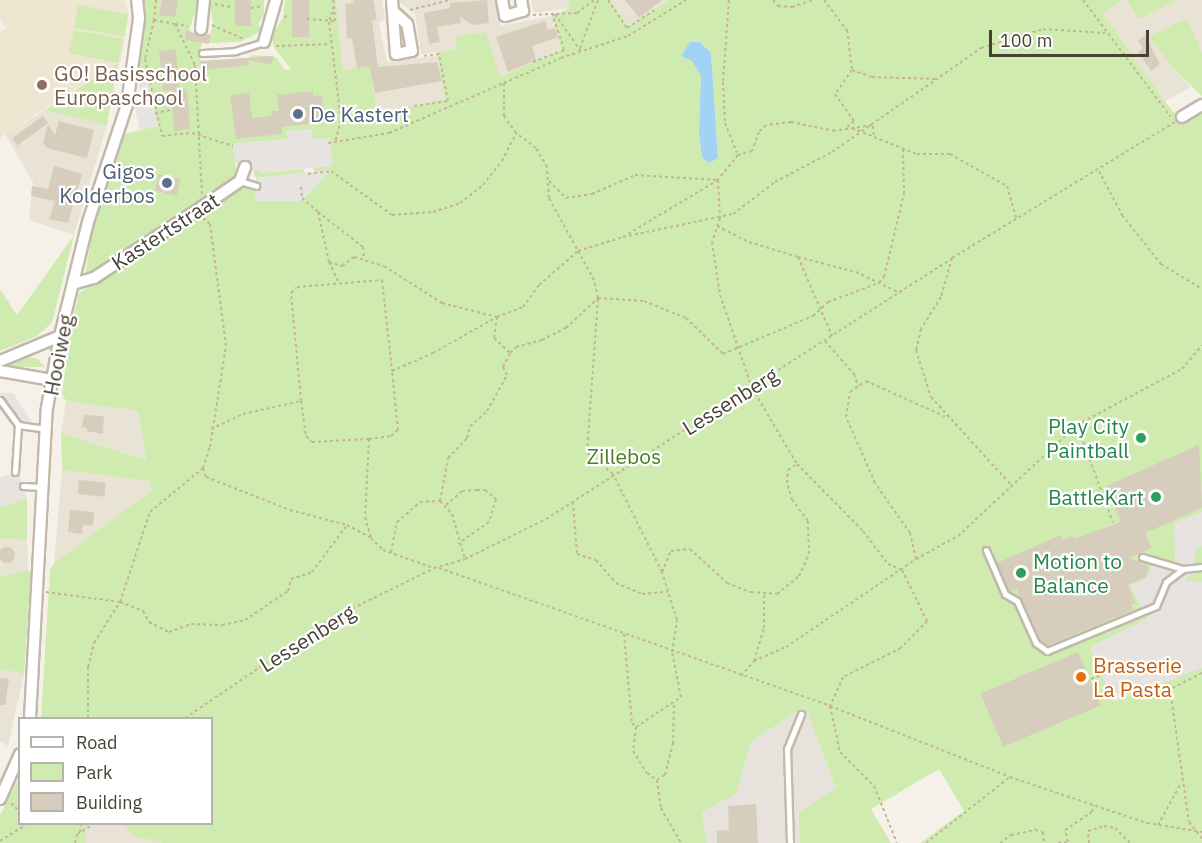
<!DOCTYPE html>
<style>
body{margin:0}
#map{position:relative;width:1202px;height:843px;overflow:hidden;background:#f5f1e8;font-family:"IBM Plex Sans",sans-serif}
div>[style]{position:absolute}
.residential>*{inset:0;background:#e9e3d6}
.industrial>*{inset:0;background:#e7e2dc}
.education>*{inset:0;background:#eee6d1}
.green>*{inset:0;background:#d0ebaf;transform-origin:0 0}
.parking>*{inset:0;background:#e6e3e0}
.water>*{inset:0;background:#a2d2f4}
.building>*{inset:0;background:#d7cdbd;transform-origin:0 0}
.round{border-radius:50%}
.path>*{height:2px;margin-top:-1px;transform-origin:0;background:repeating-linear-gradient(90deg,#c3b59a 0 3px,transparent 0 6px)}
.roads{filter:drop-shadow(2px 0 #c1b9aa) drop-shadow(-2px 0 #c1b9aa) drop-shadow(0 2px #c1b9aa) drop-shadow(0 -2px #c1b9aa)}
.lane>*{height:5px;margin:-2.5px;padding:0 2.5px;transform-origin:2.5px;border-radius:2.5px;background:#fff}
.street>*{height:10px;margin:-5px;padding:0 5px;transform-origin:5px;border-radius:5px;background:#fff}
.path-bridge>*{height:2px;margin-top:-1px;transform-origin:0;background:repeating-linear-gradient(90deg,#c3b59a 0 3px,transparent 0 6px)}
.dots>*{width:16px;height:16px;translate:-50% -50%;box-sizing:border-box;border:3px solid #fff;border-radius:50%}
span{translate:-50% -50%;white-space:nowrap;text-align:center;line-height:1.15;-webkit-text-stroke:4.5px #fff;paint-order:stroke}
.education-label{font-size:21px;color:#785e54}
.left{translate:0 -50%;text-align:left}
.service-label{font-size:21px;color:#4e5e75}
.right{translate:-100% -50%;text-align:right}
.street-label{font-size:21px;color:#484136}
.leisure-label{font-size:21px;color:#27864d}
.park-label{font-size:21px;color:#477d26}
.food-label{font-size:21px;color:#c56008}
.legend{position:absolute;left:18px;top:717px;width:195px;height:108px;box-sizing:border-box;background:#fff;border:2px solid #b6b3af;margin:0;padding:8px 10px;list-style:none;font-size:18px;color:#484136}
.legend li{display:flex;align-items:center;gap:12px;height:30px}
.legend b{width:30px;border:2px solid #b6b3af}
.scale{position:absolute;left:989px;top:30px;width:160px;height:27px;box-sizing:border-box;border:3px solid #484136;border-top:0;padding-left:8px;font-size:18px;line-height:21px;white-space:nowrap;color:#484136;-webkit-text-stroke:4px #fff;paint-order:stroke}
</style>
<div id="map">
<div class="residential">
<i style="clip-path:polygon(336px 0,382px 0,385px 18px,379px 24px,387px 62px,438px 55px,446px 99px,378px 113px,369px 66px,343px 70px)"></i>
<i style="clip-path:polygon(396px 0,496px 0,500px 26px,551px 16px,563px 49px,500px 77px,456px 49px,421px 54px,415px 14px)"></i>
<i style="clip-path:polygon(531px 0,569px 0,570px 8px,533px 13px)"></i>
<i style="clip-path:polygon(610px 0,672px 0,627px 27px)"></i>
<i style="clip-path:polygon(1122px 0,1127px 0,1138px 18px,1177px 0,1202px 0,1202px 52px,1186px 19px,1175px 70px,1191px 87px,1165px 101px,1103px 14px)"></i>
<i style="clip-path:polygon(45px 110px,107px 125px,74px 235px,29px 220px,33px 182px,5px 134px)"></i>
<i style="clip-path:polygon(66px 401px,138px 411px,146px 460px,61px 433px)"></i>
<i style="clip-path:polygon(62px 470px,150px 481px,152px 490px,54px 563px)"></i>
<i style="clip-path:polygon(0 539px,27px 540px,28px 571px,0 576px)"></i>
<i style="clip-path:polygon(0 669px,24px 674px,8px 746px,0 741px)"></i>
<i style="clip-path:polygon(94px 824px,123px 824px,133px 836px,163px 843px,86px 843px,86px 828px)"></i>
</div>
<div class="industrial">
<i style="clip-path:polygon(805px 706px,836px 788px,800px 813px,800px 843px,707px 843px,702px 812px,736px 794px,751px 742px)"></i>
</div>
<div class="education">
<i style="clip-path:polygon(0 0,124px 0,129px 13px,121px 61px,0 137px,0 32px,6px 28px,0 20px)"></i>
</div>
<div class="green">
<i style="clip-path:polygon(evenodd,141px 0,199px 0,186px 39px,203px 41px,199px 54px,202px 69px,243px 63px,252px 55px,276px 57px,285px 70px,291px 69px,275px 49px,271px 37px,283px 18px,285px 0,336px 0,343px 70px,369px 65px,378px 113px,445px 99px,437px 52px,456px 49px,455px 36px,486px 32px,500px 77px,563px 49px,551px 16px,570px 8px,569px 0,610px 0,628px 26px,670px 0,1122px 0,1103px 14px,1165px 101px,1182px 124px,1202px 111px,1202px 843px,920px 843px,964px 811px,939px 769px,871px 809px,891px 843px,800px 843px,799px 813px,836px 788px,805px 706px,751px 742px,736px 794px,702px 812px,707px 843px,163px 843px,133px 836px,123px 824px,212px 824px,212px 718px,41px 718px,50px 570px,54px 563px,152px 490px,150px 481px,62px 470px,61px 433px,146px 460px,138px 411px,66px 401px,62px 394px,68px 344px,79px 293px,241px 185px,256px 188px,256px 201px,301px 201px,330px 171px,314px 172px,313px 168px,332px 166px,312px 139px,311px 129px,287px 131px,287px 139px,233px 144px,237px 174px,225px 187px,85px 275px,95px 216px,125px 134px,158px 126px,147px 78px,138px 80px,144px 19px,141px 0,700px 42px,711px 53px,718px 157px,699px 131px,701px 76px,692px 61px,700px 42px)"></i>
<i style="clip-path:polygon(208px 0,264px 0,264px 14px,258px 24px,263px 30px,240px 42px,209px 43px,213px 22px)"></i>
<i style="clip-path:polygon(1127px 0,1177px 0,1138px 19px)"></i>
<i style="left:78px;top:5px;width:51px;height:23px;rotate:10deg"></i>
<i style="clip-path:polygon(1187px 19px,1202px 52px,1202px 96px,1175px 70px,1149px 36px)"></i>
<i style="clip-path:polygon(74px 30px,123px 39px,107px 125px,45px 110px,118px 63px,69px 53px)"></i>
<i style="clip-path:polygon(259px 168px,260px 173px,303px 169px,304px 173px,256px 178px,253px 171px)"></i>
<i style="clip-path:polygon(74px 235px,52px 323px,35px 337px,0 351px,0 289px,17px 315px)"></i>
<i style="clip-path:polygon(25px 356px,38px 359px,45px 367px,0 367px)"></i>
<i style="clip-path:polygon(27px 498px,27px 540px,0 539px,0 507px)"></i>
<i style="clip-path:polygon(31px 570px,24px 674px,0 669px,0 576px)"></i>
<i style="clip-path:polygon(19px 778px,20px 824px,94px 824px,86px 828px,86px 843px,0 843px,0 815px)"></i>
</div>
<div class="parking">
<i style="clip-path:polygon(147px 77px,158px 126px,140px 130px,134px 105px,143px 103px,138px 80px)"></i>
<i style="clip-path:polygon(311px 129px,313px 139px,330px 138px,333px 166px,259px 173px,258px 168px,253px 171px,235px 163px,233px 144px,287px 139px,286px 131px)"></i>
<i style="clip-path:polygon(331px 170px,301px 201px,255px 201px,256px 178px)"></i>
<i style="clip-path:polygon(0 393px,13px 393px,33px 424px,19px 422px)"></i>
<i style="clip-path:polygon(18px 471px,27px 498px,0 507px,0 477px)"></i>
<i style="clip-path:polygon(1202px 512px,1202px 546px,1195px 549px,1195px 573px,1186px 578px,1187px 582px,1202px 582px,1202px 668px,1113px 702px,1090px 647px,1147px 619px,1130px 585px,1147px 579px,1152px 565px,1175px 562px,1174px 523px)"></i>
</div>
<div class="water">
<i style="clip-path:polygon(690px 42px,700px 42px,711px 53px,718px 158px,709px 163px,702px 157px,699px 131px,701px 76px,692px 61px,681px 56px)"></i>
</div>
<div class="building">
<i style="clip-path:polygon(162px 0,178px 0,175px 17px,159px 15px)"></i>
<i style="left:235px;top:0;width:16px;height:26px"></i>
<i style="left:292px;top:0;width:17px;height:37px"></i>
<i style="clip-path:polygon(353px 0,373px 0,377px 20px,372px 21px,378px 67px,437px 62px,442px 81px,375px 93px,369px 66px,357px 68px,352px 38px,347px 38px,345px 4px,354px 3px)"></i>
<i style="clip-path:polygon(487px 0,489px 23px,473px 25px,460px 17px,461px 23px,437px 27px,440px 42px,429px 44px,424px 13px,450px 8px,450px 3px)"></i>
<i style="clip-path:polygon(625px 0,662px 0,639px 18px)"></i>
<i style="clip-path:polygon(545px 21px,548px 30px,555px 28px,558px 37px,532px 46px,536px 60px,508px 72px,496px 37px)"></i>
<i style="clip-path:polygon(187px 30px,200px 36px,211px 34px,209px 44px,185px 40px)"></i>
<i style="clip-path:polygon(1145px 35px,1160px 64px,1151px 71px,1138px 52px,1143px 48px,1138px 41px)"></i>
<i style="clip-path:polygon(176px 49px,179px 89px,187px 89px,190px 129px,174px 131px,171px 90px,163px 91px,159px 51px)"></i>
<i style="clip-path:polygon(273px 56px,272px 65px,248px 60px,249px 65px,201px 70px,200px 61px)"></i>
<i style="clip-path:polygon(313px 91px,313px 96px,322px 95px,325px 122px,282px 127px,282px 134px,236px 139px,230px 95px,249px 93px,252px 118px,272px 116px,271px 111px,279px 111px,277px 95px)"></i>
<i style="left:43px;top:116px;width:9px;height:38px;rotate:54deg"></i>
<i style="clip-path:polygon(59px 121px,94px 130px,87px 158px,47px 148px,43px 143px,48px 124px,55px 135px)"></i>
<i style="clip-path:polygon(54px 166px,82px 174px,68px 223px,49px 219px,55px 201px,31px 196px,32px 186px,48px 189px)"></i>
<i style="left:159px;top:174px;width:22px;height:17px;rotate:13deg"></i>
<i style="clip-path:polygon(84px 415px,104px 416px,103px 434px,87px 431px,87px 428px,82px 427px)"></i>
<i style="clip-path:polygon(1199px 445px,1202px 508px,1145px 533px,1152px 548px,1129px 558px,1149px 566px,1146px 577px,1128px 585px,1136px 603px,1131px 604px,1133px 610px,1048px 645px,1040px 640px,1017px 589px,1009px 591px,997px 563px,1061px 535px,1063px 540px,1072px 536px,1074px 539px,1121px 522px,1106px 486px)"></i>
<i style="left:79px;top:480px;width:27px;height:14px;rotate:6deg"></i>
<i style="clip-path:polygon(70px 510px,94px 512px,93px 526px,83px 525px,82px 534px,68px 532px)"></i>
<i class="round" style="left:-1px;top:547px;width:16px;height:16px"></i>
<i style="left:1078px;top:652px;width:58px;height:106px;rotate:67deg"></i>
<i style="clip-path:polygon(0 678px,9px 679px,5px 705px,0 705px)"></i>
<i style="clip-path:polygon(756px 804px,758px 843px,717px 843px,717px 831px,729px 830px,728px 806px)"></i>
</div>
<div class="path">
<i style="left:156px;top:0;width:20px;rotate:96deg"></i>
<i style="left:154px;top:20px;width:21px;rotate:11deg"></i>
<i style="left:175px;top:24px;width:46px;rotate:64deg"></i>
<i style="left:195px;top:65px;width:130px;rotate:86.9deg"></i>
<i style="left:608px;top:0;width:34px;rotate:56deg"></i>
<i style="left:627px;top:28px;width:33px;rotate:-33deg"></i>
<i style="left:729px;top:0;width:82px;rotate:94.2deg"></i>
<i style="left:723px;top:82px;width:41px;rotate:87.2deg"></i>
<i style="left:725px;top:123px;width:32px;rotate:68deg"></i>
<i style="left:773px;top:0;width:8px;rotate:50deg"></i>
<i style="left:778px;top:6px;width:14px;rotate:4deg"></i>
<i style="left:792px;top:7px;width:21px;rotate:-19deg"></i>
<i style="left:824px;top:0;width:38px;rotate:53deg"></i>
<i style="left:847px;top:30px;width:40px;rotate:82.9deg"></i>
<i style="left:852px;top:70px;width:29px;rotate:125deg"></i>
<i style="left:835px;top:94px;width:33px;rotate:55deg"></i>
<i style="left:854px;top:121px;width:9px;rotate:139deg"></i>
<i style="left:1083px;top:0;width:146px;rotate:53.1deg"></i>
<i style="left:215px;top:4px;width:17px;rotate:10deg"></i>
<i style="left:334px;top:6px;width:17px;rotate:107deg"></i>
<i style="left:329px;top:22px;width:99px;rotate:83deg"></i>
<i style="left:341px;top:120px;width:23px;rotate:105deg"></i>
<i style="left:251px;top:8px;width:12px;rotate:-9deg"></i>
<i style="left:410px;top:10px;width:41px;rotate:-14deg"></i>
<i style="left:556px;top:14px;width:21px;rotate:-3deg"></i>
<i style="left:577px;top:13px;width:21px;rotate:-37deg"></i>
<i style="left:533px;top:15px;width:22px;rotate:-3deg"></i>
<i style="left:555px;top:14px;width:47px;rotate:55.3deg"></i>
<i style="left:284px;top:17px;width:4px;rotate:-14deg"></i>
<i style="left:307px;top:19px;width:28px;rotate:4deg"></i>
<i style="left:335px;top:21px;width:21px;rotate:-95deg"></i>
<i style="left:154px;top:20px;width:40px;rotate:103deg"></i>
<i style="left:145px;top:59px;width:79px;rotate:77.6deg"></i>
<i style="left:162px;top:136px;width:30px;rotate:-6deg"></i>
<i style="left:192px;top:133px;width:43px;rotate:17.6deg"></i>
<i style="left:175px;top:24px;width:13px;rotate:9deg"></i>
<i style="left:212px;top:25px;width:36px;rotate:24deg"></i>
<i style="left:276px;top:46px;width:54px;rotate:-2.1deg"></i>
<i style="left:580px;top:48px;width:51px;rotate:-69.4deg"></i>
<i style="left:533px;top:62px;width:33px;rotate:-21deg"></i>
<i style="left:564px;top:50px;width:38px;rotate:-108deg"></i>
<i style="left:852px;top:70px;width:21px;rotate:19deg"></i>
<i style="left:872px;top:77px;width:66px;rotate:1.7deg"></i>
<i style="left:414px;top:106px;width:34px;rotate:-8deg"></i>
<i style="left:448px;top:101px;width:48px;rotate:-100.8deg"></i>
<i style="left:439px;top:54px;width:18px;rotate:174deg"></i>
<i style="left:155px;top:113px;width:16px;rotate:-11deg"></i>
<i style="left:872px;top:125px;width:37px;rotate:171deg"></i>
<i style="left:835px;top:131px;width:45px;rotate:-168.4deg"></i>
<i style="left:791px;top:122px;width:25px;rotate:173deg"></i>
<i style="left:766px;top:125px;width:10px;rotate:135deg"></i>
<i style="left:759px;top:132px;width:20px;rotate:110deg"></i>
<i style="left:752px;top:151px;width:15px;rotate:164deg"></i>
<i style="left:738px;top:155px;width:32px;rotate:129deg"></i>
<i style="left:718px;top:180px;width:38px;rotate:87deg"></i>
<i style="left:720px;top:218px;width:25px;rotate:108deg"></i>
<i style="left:712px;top:242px;width:54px;rotate:81.4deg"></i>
<i style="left:720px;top:295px;width:98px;rotate:71deg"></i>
<i style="left:752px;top:388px;width:88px;rotate:59.4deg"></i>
<i style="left:797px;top:464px;width:94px;rotate:45.4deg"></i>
<i style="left:863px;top:531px;width:41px;rotate:52.9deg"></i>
<i style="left:888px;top:564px;width:15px;rotate:23deg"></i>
<i style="left:902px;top:570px;width:57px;rotate:63.9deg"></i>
<i style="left:927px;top:621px;width:37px;rotate:134deg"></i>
<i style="left:901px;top:648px;width:65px;rotate:153.4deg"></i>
<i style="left:843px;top:677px;width:32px;rotate:114deg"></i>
<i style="left:830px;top:706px;width:47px;rotate:77.7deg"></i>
<i style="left:840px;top:752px;width:48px;rotate:45deg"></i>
<i style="left:874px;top:786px;width:61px;rotate:68deg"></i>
<i style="left:873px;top:126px;width:11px;rotate:85deg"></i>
<i style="left:874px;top:137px;width:46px;rotate:21.6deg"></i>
<i style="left:917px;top:154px;width:33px"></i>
<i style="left:950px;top:154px;width:65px;rotate:29.3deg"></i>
<i style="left:1007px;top:186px;width:36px;rotate:74deg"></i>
<i style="left:328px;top:143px;width:62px;rotate:-9.3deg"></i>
<i style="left:389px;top:133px;width:125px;rotate:-23.5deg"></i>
<i style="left:1099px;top:171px;width:50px;rotate:62.4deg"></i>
<i style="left:1122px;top:215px;width:63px;rotate:51.5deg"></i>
<i style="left:1161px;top:264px;width:48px;rotate:31.4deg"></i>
<i style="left:308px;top:174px;width:23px;rotate:-7deg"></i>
<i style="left:331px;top:171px;width:75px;rotate:35.8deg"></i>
<i style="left:392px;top:215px;width:41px;rotate:-4.2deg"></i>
<i style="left:433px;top:212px;width:28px;rotate:-18deg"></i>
<i style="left:460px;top:203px;width:29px;rotate:-38deg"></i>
<i style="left:483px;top:185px;width:31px;rotate:-52deg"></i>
<i style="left:502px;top:161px;width:31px;rotate:-63deg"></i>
<i style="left:549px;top:181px;width:24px;rotate:45deg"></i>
<i style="left:566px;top:198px;width:26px;rotate:-9deg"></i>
<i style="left:592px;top:194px;width:47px;rotate:-23.8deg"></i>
<i style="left:635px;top:175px;width:83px;rotate:3.4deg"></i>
<i style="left:301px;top:187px;width:11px;rotate:85deg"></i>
<i style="left:302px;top:198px;width:21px;rotate:41deg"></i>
<i style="left:318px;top:212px;width:51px;rotate:77.6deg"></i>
<i style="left:329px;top:262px;width:14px;rotate:17deg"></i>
<i style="left:342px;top:266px;width:15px;rotate:-37deg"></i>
<i style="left:354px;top:257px;width:31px;rotate:17deg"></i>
<i style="left:384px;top:266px;width:69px;rotate:32.5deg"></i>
<i style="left:442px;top:303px;width:57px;rotate:14.3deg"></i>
<i style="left:497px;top:317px;width:21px;rotate:98deg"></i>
<i style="left:494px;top:338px;width:22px;rotate:43deg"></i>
<i style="left:510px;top:353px;width:8px;rotate:-45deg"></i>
<i style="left:516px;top:347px;width:27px;rotate:-15deg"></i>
<i style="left:542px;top:340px;width:27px;rotate:-27deg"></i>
<i style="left:566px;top:328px;width:44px;rotate:-43.2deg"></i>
<i style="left:598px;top:298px;width:18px;rotate:-103deg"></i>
<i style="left:594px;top:280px;width:94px;rotate:-118.8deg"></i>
<i style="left:549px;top:198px;width:31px;rotate:-94deg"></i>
<i style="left:547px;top:167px;width:22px;rotate:-120deg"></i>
<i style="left:536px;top:148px;width:25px;rotate:-143deg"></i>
<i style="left:516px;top:133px;width:21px;rotate:-125deg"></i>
<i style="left:504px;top:116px;width:33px;rotate:-90deg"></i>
<i style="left:504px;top:83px;width:62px;rotate:-23.7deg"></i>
<i style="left:561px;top:58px;width:71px;rotate:-18.2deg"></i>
<i style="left:628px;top:36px;width:68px;rotate:-31.8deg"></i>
<i style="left:318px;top:212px;width:57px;rotate:37.9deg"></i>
<i style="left:363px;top:247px;width:12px;rotate:85deg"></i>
<i style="left:717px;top:226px;width:36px;rotate:27deg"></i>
<i style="left:749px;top:242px;width:51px;rotate:17deg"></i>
<i style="left:798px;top:257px;width:86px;rotate:66.7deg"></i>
<i style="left:623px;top:237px;width:112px;rotate:-11.8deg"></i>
<i style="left:733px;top:214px;width:53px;rotate:-37.3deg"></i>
<i style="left:775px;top:182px;width:64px;rotate:-27.8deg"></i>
<i style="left:832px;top:152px;width:182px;rotate:-34.9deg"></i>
<i style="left:981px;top:48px;width:65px;rotate:-17deg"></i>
<i style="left:1043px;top:29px;width:62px;rotate:3.7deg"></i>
<i style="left:798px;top:257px;width:60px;rotate:14.5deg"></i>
<i style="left:856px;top:272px;width:49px;rotate:25.5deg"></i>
<i style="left:952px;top:258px;width:41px;rotate:105.8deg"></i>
<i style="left:941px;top:297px;width:38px;rotate:122deg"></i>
<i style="left:921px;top:329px;width:22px;rotate:103deg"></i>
<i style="left:916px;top:350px;width:49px;rotate:72.3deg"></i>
<i style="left:931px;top:397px;width:119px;rotate:47.7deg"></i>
<i style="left:329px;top:262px;width:21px;rotate:65deg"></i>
<i style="left:825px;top:341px;width:44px;rotate:48.7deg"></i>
<i style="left:854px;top:374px;width:13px;rotate:72deg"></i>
<i style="left:301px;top:401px;width:108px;rotate:-95.3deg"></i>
<i style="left:291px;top:293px;width:8px;rotate:-45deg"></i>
<i style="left:297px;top:287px;width:85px;rotate:-4.7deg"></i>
<i style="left:382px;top:280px;width:92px;rotate:83.7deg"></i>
<i style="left:1077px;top:425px;width:104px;rotate:69.8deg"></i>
<i style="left:211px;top:429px;width:35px;rotate:-25deg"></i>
<i style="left:243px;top:414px;width:59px;rotate:-12.6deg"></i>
<i style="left:301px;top:401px;width:35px;rotate:82deg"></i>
<i style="left:306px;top:436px;width:8px;rotate:45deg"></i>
<i style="left:312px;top:442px;width:57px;rotate:-3deg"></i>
<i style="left:369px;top:439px;width:78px;rotate:92.9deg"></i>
<i style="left:365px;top:517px;width:22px;rotate:74deg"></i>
<i style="left:369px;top:439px;width:22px;rotate:-8deg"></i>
<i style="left:391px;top:436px;width:9px;rotate:-41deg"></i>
<i style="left:398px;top:430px;width:59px;rotate:-95.8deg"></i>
<i style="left:392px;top:371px;width:45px;rotate:-23.7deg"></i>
<i style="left:433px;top:353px;width:73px;rotate:-29.4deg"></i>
<i style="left:497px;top:317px;width:28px;rotate:-21deg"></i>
<i style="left:523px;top:307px;width:27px;rotate:-54deg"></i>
<i style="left:539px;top:285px;width:52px;rotate:-41.1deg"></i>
<i style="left:578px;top:251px;width:47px;rotate:-17.3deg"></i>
<i style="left:623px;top:237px;width:111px;rotate:-31deg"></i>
<i style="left:203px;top:468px;width:9px;rotate:72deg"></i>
<i style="left:206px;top:477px;width:90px;rotate:21.4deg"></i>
<i style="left:290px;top:510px;width:59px;rotate:14.7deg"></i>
<i style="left:347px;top:525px;width:27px;rotate:28deg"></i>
<i style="left:371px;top:538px;width:17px;rotate:45deg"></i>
<i style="left:383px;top:550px;width:54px;rotate:19.4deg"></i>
<i style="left:440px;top:501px;width:18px;rotate:47deg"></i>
<i style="left:452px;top:514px;width:47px;rotate:73.9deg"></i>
<i style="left:573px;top:502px;width:52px;rotate:85.6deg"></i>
<i style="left:577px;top:554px;width:20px;rotate:18deg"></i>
<i style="left:596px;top:560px;width:30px;rotate:49deg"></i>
<i style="left:616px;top:583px;width:28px;rotate:23deg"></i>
<i style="left:642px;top:594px;width:25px;rotate:-5deg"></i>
<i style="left:446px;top:505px;width:21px;rotate:-41deg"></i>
<i style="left:462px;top:491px;width:15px;rotate:-4deg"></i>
<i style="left:477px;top:490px;width:8px"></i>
<i style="left:485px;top:490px;width:14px;rotate:39deg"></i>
<i style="left:496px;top:499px;width:24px;rotate:107deg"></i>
<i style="left:489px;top:522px;width:38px;rotate:145deg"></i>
<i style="left:391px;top:552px;width:31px;rotate:-79deg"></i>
<i style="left:397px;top:522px;width:30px;rotate:-41deg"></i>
<i style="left:420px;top:502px;width:20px;rotate:-3deg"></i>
<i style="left:440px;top:501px;width:44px;rotate:-79.5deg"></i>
<i style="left:448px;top:458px;width:28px;rotate:-46deg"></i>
<i style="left:467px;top:438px;width:12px;rotate:-76deg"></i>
<i style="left:470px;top:426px;width:23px;rotate:-41deg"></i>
<i style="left:487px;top:411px;width:41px;rotate:-60.9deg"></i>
<i style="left:507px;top:375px;width:9px;rotate:-117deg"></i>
<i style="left:503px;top:367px;width:16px;rotate:-63deg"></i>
<i style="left:916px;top:559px;width:27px;rotate:-103deg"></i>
<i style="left:910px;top:533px;width:61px;rotate:-125deg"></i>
<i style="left:875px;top:483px;width:72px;rotate:-113.7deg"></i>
<i style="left:846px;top:417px;width:25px;rotate:-81deg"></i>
<i style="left:850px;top:392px;width:19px;rotate:-35deg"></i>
<i style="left:866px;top:381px;width:88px;rotate:24.2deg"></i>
<i style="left:439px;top:568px;width:415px;rotate:19.4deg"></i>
<i style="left:830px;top:706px;width:193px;rotate:21.5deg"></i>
<i style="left:1010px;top:777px;width:145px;rotate:18.6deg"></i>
<i style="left:1147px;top:823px;width:56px;rotate:9.3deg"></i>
<i style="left:662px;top:572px;width:23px;rotate:-67deg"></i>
<i style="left:671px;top:551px;width:19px;rotate:-6deg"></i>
<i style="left:690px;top:549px;width:50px;rotate:42.6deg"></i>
<i style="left:727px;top:583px;width:26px;rotate:21deg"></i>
<i style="left:751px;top:592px;width:26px;rotate:4deg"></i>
<i style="left:777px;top:594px;width:28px;rotate:-39deg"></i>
<i style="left:799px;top:576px;width:24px;rotate:-66deg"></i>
<i style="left:809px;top:554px;width:33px;rotate:-92deg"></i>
<i style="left:808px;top:521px;width:26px;rotate:-127deg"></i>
<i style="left:792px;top:500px;width:18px;rotate:-106deg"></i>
<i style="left:787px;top:483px;width:13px;rotate:-86deg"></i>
<i style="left:788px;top:470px;width:11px;rotate:-34deg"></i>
<i style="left:46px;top:592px;width:75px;rotate:7.7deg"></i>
<i style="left:120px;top:602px;width:25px;rotate:21deg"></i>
<i style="left:143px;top:611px;width:13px;rotate:61deg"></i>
<i style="left:149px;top:622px;width:22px;rotate:27deg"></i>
<i style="left:169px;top:632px;width:23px;rotate:-20deg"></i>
<i style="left:191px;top:624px;width:31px;rotate:2deg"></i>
<i style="left:222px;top:625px;width:24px;rotate:-12deg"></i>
<i style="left:245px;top:620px;width:52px;rotate:-34deg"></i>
<i style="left:288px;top:591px;width:12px;rotate:-76deg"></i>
<i style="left:291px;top:579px;width:22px;rotate:-18deg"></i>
<i style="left:312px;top:572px;width:59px;rotate:-53.3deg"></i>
<i style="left:624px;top:634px;width:89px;rotate:84.9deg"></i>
<i style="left:632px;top:723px;width:6px;rotate:45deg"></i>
<i style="left:636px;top:727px;width:24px;rotate:97deg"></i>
<i style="left:633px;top:751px;width:26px;rotate:58deg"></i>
<i style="left:647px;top:773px;width:12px;rotate:35deg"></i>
<i style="left:657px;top:780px;width:28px;rotate:82deg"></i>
<i style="left:661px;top:808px;width:40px;rotate:60.3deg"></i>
<i style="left:754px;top:661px;width:34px;rotate:-73deg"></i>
<i style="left:764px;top:628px;width:35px;rotate:-90deg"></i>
<i style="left:1202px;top:673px;width:36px;rotate:153deg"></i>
<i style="left:1170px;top:689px;width:134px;rotate:81.9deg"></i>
<i style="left:1189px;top:822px;width:21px;rotate:51deg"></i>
<i style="left:741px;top:676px;width:20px;rotate:-49deg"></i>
<i style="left:754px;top:661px;width:35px;rotate:-24deg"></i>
<i style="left:786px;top:647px;width:157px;rotate:-34.1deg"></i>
<i style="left:916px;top:559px;width:48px;rotate:-28.7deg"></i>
<i style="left:958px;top:536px;width:163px;rotate:-43deg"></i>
<i style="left:1077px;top:425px;width:119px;rotate:-28.1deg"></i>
<i style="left:1182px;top:369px;width:31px;rotate:-50deg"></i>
<i style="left:1091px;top:679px;width:24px;rotate:-22deg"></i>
<i style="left:88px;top:718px;width:51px;rotate:-90deg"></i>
<i style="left:88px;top:667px;width:25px;rotate:-76deg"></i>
<i style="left:94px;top:643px;width:49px;rotate:-57.6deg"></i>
<i style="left:120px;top:602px;width:95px;rotate:-71.6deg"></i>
<i style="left:150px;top:512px;width:69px;rotate:-39.7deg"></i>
<i style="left:203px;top:468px;width:22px;rotate:-72deg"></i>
<i style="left:210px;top:447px;width:102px;rotate:-81deg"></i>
<i style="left:226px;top:346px;width:123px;rotate:-97.5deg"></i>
<i style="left:210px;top:224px;width:9px;rotate:-139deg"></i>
<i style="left:185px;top:718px;width:176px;rotate:-34.1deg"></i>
<i style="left:331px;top:619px;width:115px;rotate:-26.3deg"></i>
<i style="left:434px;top:568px;width:32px;rotate:-16deg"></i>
<i style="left:465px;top:559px;width:90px;rotate:-26.3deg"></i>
<i style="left:546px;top:519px;width:483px;rotate:-32.7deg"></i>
<i style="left:952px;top:258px;width:261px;rotate:-31.4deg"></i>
<i style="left:636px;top:727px;width:54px;rotate:-33.7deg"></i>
<i style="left:681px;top:697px;width:46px;rotate:-101.3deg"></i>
<i style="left:672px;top:652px;width:32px;rotate:-81deg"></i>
<i style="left:677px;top:620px;width:50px;rotate:-107.4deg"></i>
<i style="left:662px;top:572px;width:110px;rotate:-116.6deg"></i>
<i style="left:613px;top:474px;width:34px;rotate:-140deg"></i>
<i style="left:587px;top:452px;width:154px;rotate:-85.9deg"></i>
<i style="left:598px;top:298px;width:46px;rotate:3.7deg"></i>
<i style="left:644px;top:301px;width:45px;rotate:22deg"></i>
<i style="left:686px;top:318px;width:52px;rotate:44.2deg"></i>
<i style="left:723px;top:354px;width:98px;rotate:-22.9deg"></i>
<i style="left:813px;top:316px;width:21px;rotate:-43deg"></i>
<i style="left:828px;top:302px;width:54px;rotate:-20.4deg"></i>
<i style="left:879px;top:283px;width:8px;rotate:-50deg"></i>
<i style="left:884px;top:277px;width:85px;rotate:-76.5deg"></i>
<i style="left:904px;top:194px;width:46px;rotate:-91.2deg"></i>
<i style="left:657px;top:780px;width:9px;rotate:-32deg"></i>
<i style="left:665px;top:775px;width:32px;rotate:-76deg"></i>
<i style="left:673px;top:744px;width:41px;rotate:-88.6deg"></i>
<i style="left:11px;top:803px;width:13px;rotate:45deg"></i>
<i style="left:1158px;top:825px;width:48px;rotate:-61.3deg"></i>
<i style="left:80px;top:832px;width:8px;rotate:-83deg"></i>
<i style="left:0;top:841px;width:32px;rotate:-32deg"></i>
<i style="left:75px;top:843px;width:9px;rotate:-77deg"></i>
<i style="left:77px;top:834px;width:20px;rotate:-30deg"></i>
<i style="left:926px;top:843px;width:107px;rotate:-38.2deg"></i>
<i style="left:1000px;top:843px;width:14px;rotate:-36deg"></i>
<i style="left:1011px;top:835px;width:25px;rotate:-12deg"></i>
<i style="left:1035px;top:830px;width:8px;rotate:14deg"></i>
<i style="left:1043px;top:832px;width:11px;rotate:85deg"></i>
<i style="left:1058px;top:843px;width:10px;rotate:-6deg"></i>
<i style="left:1068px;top:842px;width:12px;rotate:-104deg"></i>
<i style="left:1065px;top:830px;width:32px;rotate:-34deg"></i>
<i style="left:1092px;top:812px;width:7px;rotate:-82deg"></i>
<i style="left:1089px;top:843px;width:12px;rotate:-95deg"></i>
<i style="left:1088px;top:831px;width:17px;rotate:-17deg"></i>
<i style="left:1104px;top:826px;width:11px;rotate:10deg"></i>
<i style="left:1115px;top:828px;width:21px;rotate:45deg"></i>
</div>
<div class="roads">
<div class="lane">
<i style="left:202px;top:53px;width:33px;rotate:-3deg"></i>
<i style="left:235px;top:51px;width:30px;rotate:-17deg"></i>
<i style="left:240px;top:181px;width:17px;rotate:17deg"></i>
<i style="left:0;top:400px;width:31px;rotate:54deg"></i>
<i style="left:18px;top:425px;width:47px;rotate:93.7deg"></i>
<i style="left:18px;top:425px;width:28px;rotate:8deg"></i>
<i style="left:23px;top:486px;width:19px;rotate:3deg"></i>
<i style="left:986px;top:550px;width:48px;rotate:66.6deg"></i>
<i style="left:1005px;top:594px;width:14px;rotate:30deg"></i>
<i style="left:1017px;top:601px;width:46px;rotate:65.7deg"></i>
<i style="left:1036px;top:643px;width:14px;rotate:36deg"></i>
<i style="left:1047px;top:651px;width:118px;rotate:-22.4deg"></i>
<i style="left:1156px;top:606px;width:26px;rotate:-67deg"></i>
<i style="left:1166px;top:582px;width:21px;rotate:-37deg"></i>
<i style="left:1183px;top:569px;width:19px;rotate:-6deg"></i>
<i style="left:1142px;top:557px;width:43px;rotate:16.3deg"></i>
<i style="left:790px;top:843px;width:94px;rotate:-91.8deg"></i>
<i style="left:787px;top:749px;width:38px;rotate:-68deg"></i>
</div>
<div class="street">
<i style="left:392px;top:0;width:54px;rotate:85.8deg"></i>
<i style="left:396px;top:54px;width:16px;rotate:-11deg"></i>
<i style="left:412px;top:51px;width:27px;rotate:-100deg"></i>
<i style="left:407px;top:24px;width:16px;rotate:-137deg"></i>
<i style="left:502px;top:0;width:16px;rotate:79deg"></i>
<i style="left:505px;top:16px;width:19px;rotate:-16deg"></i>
<i style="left:523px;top:11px;width:11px;rotate:-100deg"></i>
<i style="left:201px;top:29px;width:29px;rotate:-84deg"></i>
<i style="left:264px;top:42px;width:44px;rotate:-74.1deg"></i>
<i style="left:1182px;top:117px;width:23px;rotate:-31deg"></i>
<i style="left:76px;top:283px;width:19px;rotate:-16deg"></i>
<i style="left:94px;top:278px;width:129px;rotate:-33.3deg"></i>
<i style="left:202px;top:207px;width:46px;rotate:-34.4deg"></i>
<i style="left:240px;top:181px;width:15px;rotate:-70deg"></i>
<i style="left:0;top:361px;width:65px;rotate:-22.6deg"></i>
<i style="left:0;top:371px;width:53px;rotate:9.8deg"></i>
<i style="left:30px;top:718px;width:310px;rotate:-86.9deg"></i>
<i style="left:47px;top:408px;width:73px;rotate:-79.8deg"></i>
<i style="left:60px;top:336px;width:117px;rotate:-76.2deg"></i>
<i style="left:88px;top:222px;width:123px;rotate:-71.6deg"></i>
<i style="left:127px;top:105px;width:88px;rotate:-82.1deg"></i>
<i style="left:139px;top:18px;width:18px;rotate:-96deg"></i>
<i style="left:0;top:799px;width:49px;rotate:-66deg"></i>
</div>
</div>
<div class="path-bridge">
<i style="left:852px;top:128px;width:24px;rotate:22deg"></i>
</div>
<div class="dots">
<i style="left:42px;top:85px;background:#8d6e63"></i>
<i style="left:298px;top:114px;background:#5c6f8a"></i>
<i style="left:167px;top:183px;background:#5c6f8a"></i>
<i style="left:1141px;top:438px;background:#2e9e5b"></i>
<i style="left:1156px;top:497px;background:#2e9e5b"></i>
<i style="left:1021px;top:573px;background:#2e9e5b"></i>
<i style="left:1081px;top:677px;background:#e8710a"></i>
</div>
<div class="education-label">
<span class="left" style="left:54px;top:85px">GO! Basisschool<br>Europaschool</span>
</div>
<div class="service-label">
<span class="left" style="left:310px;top:114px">De Kastert</span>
<span class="right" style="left:155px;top:183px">Gigos<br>Kolderbos</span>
</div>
<div class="street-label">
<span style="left:165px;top:231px;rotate:-33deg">Kastertstraat</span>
<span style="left:58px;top:355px;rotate:-79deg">Hooiweg</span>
<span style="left:730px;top:401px;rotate:-32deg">Lessenberg</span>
<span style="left:307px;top:638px;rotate:-32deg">Lessenberg</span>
</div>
<div class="leisure-label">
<span class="right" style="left:1129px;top:438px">Play City<br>Paintball</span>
<span class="right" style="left:1144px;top:497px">BattleKart</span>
<span class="left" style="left:1033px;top:573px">Motion to<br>Balance</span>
</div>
<div class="park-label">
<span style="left:624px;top:456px">Zillebos</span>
</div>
<div class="food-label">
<span class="left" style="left:1093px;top:677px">Brasserie<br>La Pasta</span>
</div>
<ul class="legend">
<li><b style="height:8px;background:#fff"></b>Road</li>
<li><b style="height:16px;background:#d0ebaf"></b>Park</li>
<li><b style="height:16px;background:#d7cdbd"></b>Building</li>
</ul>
<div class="scale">100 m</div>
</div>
